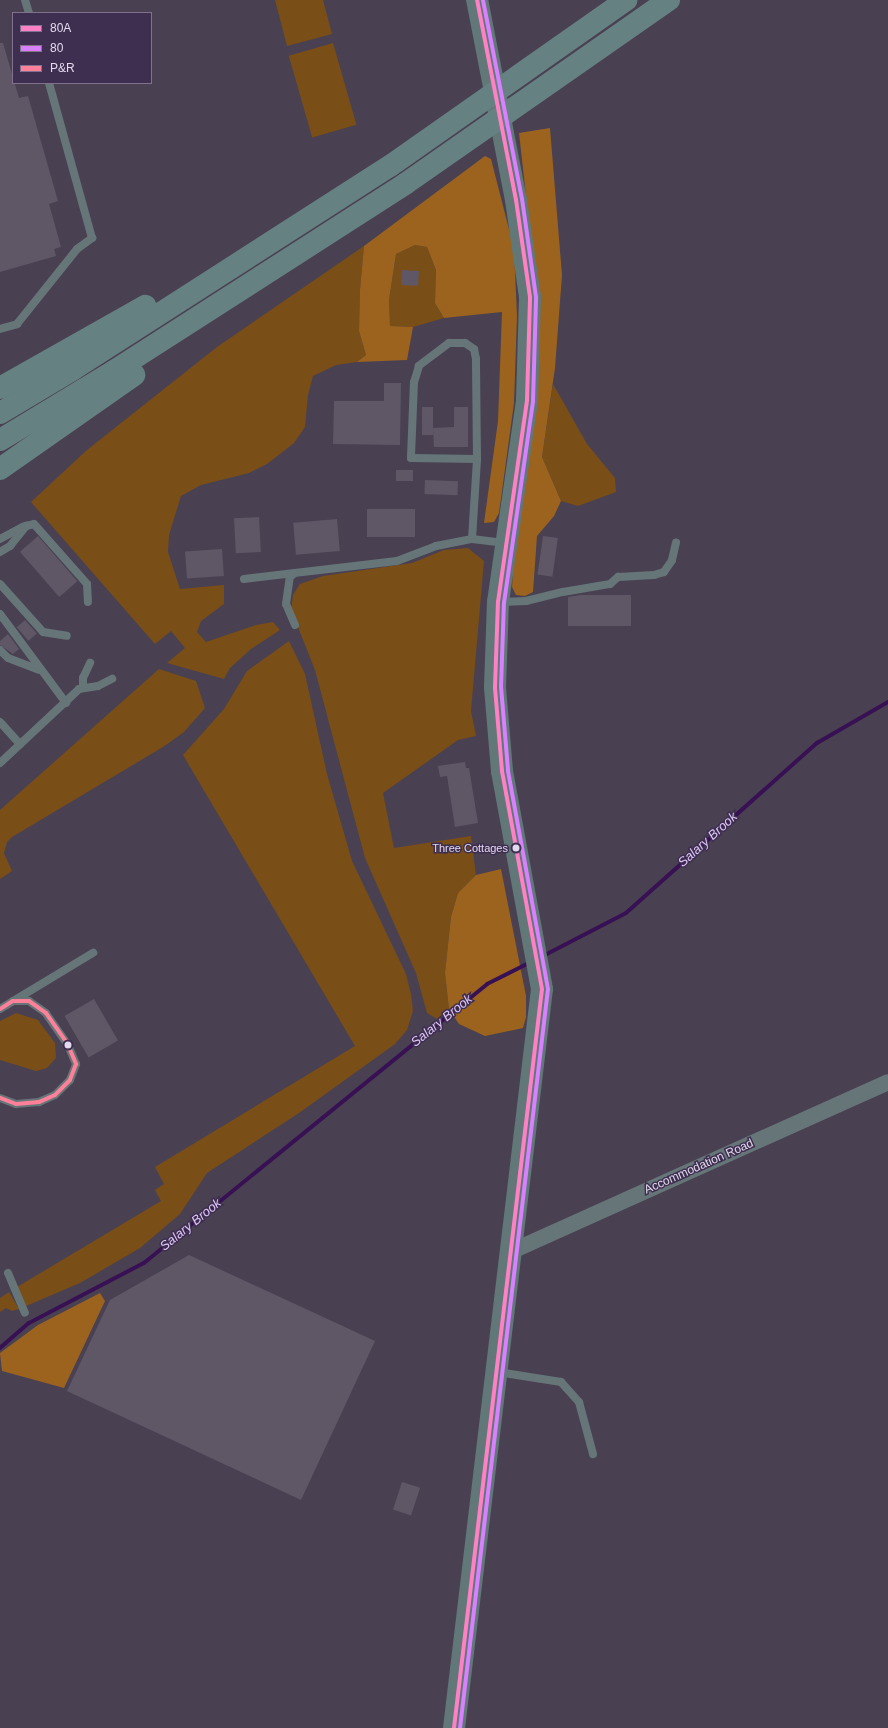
<!DOCTYPE html>
<style>
body{margin:0}
#map{position:relative;width:888px;height:1728px;overflow:hidden;background:#494052;font-family:Helvetica,sans-serif}
div>[style]{position:absolute}
.green>*{inset:0;background:#7a4e17;transform-origin:0 0}
.forest>*{inset:0;background:#9c631f}
.stream>*{height:4px;margin:-2px;padding:0 2px;transform-origin:2px;border-radius:2px;background:#381154}
.building>*{inset:0;background:#5f5766;transform-origin:0 0}
.lane>*{height:8px;margin:-4px;padding:0 4px;transform-origin:4px;border-radius:4px;background:#667578}
.street>*{height:16px;margin:-8px;padding:0 8px;transform-origin:8px;border-radius:8px;background:#667578}
.secondary>*{height:22px;margin:-11px;padding:0 11px;transform-origin:11px;border-radius:11px;background:#617778}
.highway>*{height:22px;margin:-11px;padding:0 11px;transform-origin:11px;border-radius:11px;background:#668181}
.bus-1>*{height:4px;margin:-2px;padding:0 2px;transform-origin:2px;border-radius:2px;background:#ff80c5}
.bus-2>*{height:4px;margin:-2px;padding:0 2px;transform-origin:2px;border-radius:2px;background:#d880ff}
.bus-3>*{height:4px;margin:-2px;padding:0 2px;transform-origin:2px;border-radius:2px;background:#ff8098}
.dots>*{width:11px;height:11px;translate:-50% -50%;box-sizing:border-box;border:2px solid #3e2e4f;border-radius:50%}
span{translate:-50% -50%;white-space:nowrap;text-align:center;line-height:1.15;-webkit-text-stroke:3px #3e2e4f;paint-order:stroke}
.bus-label{font-size:11px;color:#e2d9ee}
.right{translate:-100% -50%;text-align:right}
.street-label{font-size:12px;color:#e2d9ee}
.water-label{font-size:13px;color:#dfc7f9;font-style:italic}
.legend{position:absolute;left:12px;top:12px;width:140px;height:72px;box-sizing:border-box;background:#3e2e4f;border:1px solid #80728f;margin:0;padding:5px 7px;list-style:none;font-size:12px;color:#e2d9ee}
.legend li{display:flex;align-items:center;gap:8px;height:20px}
.legend b{width:20px;border:1px solid #80728f}
</style>
<div id="map">
<div class="green">
<i style="clip-path:polygon(275px 0,323px 0,332px 34px,287px 46px)"></i>
<i style="left:333px;top:43px;width:85px;height:46px;rotate:74deg"></i>
<i style="clip-path:polygon(415px 245px,427px 247px,436px 270px,435px 303px,444px 318px,413px 327px,390px 326px,389px 300px,396px 254px)"></i>
<i style="clip-path:polygon(364px 246px,360px 290px,359px 331px,366px 355px,357px 362px,336px 365px,313px 376px,308px 395px,305px 427px,294px 443px,267px 464px,249px 473px,201px 485px,181px 496px,169px 535px,168px 552px,180px 589px,224px 585px,224px 604px,201px 621px,197px 632px,206px 642px,256px 625px,273px 622px,280px 630px,251px 649px,230px 668px,224px 679px,167px 663px,185px 648px,171px 631px,155px 644px,31px 502px,87px 450px,217px 347px)"></i>
<i style="clip-path:polygon(553px 384px,587px 444px,615px 478px,616px 492px,578px 506px,561px 501px,542px 457px)"></i>
<i style="clip-path:polygon(468px 548px,484px 561px,471px 711px,476px 736px,458px 740px,383px 793px,394px 848px,471px 836px,476px 875px,458px 893px,451px 917px,445px 973px,449px 1009px,437px 1019px,427px 1013px,416px 973px,365px 858px,315px 670px,292px 612px,292px 603px,293px 595px,300px 584px,323px 576px,412px 563px,444px 550px)"></i>
<i style="clip-path:polygon(289px 641px,305px 674px,327px 774px,352px 861px,406px 974px,411px 994px,413px 1011px,407px 1030px,395px 1044px,299px 1113px,207px 1173px,180px 1214px,140px 1248px,80px 1283px,26px 1306px,17px 1287px,161px 1201px,155px 1190px,164px 1184px,155px 1167px,355px 1046px,183px 755px,224px 709px,247px 671px)"></i>
<i style="clip-path:polygon(159px 669px,196px 681px,205px 708px,184px 732px,163px 747px,12px 837px,7px 842px,4px 853px,12px 871px,0 879px,0 810px)"></i>
<i style="clip-path:polygon(16px 1013px,38px 1020px,55px 1043px,56px 1058px,47px 1068px,36px 1071px,0 1060px,0 1021px)"></i>
<i style="clip-path:polygon(9px 1292px,19px 1309px,12px 1311px,6px 1308px,0 1312px,0 1298px)"></i>
</div>
<div class="forest">
<i style="clip-path:polygon(550px 128px,562px 275px,555px 368px,542px 457px,561px 501px,554px 516px,537px 536px,533px 592px,525px 596px,516px 595px,512px 587px,533px 258px,519px 133px)"></i>
<i style="clip-path:polygon(485px 156px,491px 159px,514px 249px,517px 316px,514px 403px,499px 513px,494px 522px,484px 523px,498px 421px,502px 312px,444px 318px,435px 303px,436px 270px,427px 247px,415px 245px,396px 254px,389px 300px,390px 326px,413px 327px,407px 360px,357px 362px,366px 355px,359px 331px,360px 290px,364px 246px)"></i>
<i style="clip-path:polygon(501px 869px,526px 996px,526px 1017px,523px 1028px,485px 1036px,459px 1024px,449px 1009px,445px 973px,451px 917px,458px 893px,476px 875px)"></i>
<i style="clip-path:polygon(100px 1293px,105px 1301px,64px 1388px,2px 1371px,0 1353px,38px 1325px)"></i>
</div>
<div class="stream">
<i style="left:543px;top:956px;width:93px;rotate:-27.4deg"></i>
<i style="left:626px;top:913px;width:256px;rotate:-41.7deg"></i>
<i style="left:817px;top:743px;width:82px;rotate:-30deg"></i>
<i style="left:0;top:1348px;width:38px;rotate:-41deg"></i>
<i style="left:29px;top:1323px;width:130px;rotate:-27.6deg"></i>
<i style="left:144px;top:1263px;width:442px;rotate:-39.1deg"></i>
<i style="left:487px;top:984px;width:49px;rotate:-26.6deg"></i>
</div>
<div class="building">
<i style="clip-path:polygon(0 43px,3px 43px,19px 98px,28px 96px,58px 201px,49px 204px,61px 247px,54px 249px,56px 256px,0 272px)"></i>
<i style="left:402px;top:270px;width:17px;height:15px;rotate:3deg"></i>
<i style="clip-path:polygon(384px 383px,401px 383px,400px 445px,333px 444px,334px 401px,384px 401px)"></i>
<i style="left:422px;top:407px;width:11px;height:28px"></i>
<i style="clip-path:polygon(454px 407px,468px 407px,468px 447px,434px 447px,433px 428px,454px 427px)"></i>
<i style="left:396px;top:470px;width:17px;height:11px"></i>
<i style="left:425px;top:480px;width:33px;height:14px;rotate:2deg"></i>
<i style="left:367px;top:509px;width:48px;height:28px"></i>
<i style="left:259px;top:517px;width:35px;height:25px;rotate:87deg"></i>
<i style="left:337px;top:519px;width:32px;height:44px;rotate:85deg"></i>
<i style="left:38px;top:536px;width:60px;height:24px;rotate:49deg"></i>
<i style="left:543px;top:536px;width:15px;height:39px;rotate:8deg"></i>
<i style="left:222px;top:549px;width:27px;height:37px;rotate:86deg"></i>
<i style="clip-path:polygon(581px 595px,631px 595px,631px 626px,568px 626px,568px 597px)"></i>
<i style="left:25px;top:620px;width:18px;height:11px;rotate:49deg"></i>
<i style="clip-path:polygon(8px 634px,19px 649px,13px 654px,0 645px,0 641px)"></i>
<i style="clip-path:polygon(465px 762px,466px 768px,469px 768px,478px 823px,455px 827px,447px 776px,440px 777px,438px 766px)"></i>
<i style="left:94px;top:999px;width:48px;height:34px;rotate:60deg"></i>
<i style="clip-path:polygon(189px 1255px,375px 1341px,301px 1500px,67px 1391px,110px 1300px)"></i>
<i style="left:402px;top:1482px;width:19px;height:29px;rotate:18deg"></i>
</div>
<div class="lane">
<i style="left:25px;top:0;width:14px;rotate:73deg"></i>
<i style="left:0;top:329px;width:18px;rotate:-16deg"></i>
<i style="left:17px;top:324px;width:96px;rotate:-51.3deg"></i>
<i style="left:77px;top:249px;width:19px;rotate:-36deg"></i>
<i style="left:92px;top:238px;width:161px;rotate:-105.5deg"></i>
<i style="left:0;top:539px;width:27px;rotate:-28deg"></i>
<i style="left:472px;top:539px;width:80px;rotate:-86.4deg"></i>
<i style="left:477px;top:459px;width:100px;rotate:-90.6deg"></i>
<i style="left:476px;top:359px;width:10px;rotate:-101deg"></i>
<i style="left:474px;top:349px;width:11px;rotate:-146deg"></i>
<i style="left:465px;top:343px;width:16px;rotate:180deg"></i>
<i style="left:449px;top:343px;width:38px;rotate:143deg"></i>
<i style="left:419px;top:366px;width:17px;rotate:107deg"></i>
<i style="left:414px;top:382px;width:76px;rotate:92.3deg"></i>
<i style="left:411px;top:458px;width:66px;rotate:0.9deg"></i>
<i style="left:0;top:552px;width:12px;rotate:-31deg"></i>
<i style="left:10px;top:546px;width:26px;rotate:-51deg"></i>
<i style="left:26px;top:526px;width:8px;rotate:-14deg"></i>
<i style="left:34px;top:524px;width:80px;rotate:48.5deg"></i>
<i style="left:87px;top:584px;width:18px;rotate:87deg"></i>
<i style="left:244px;top:579px;width:154px;rotate:-6.7deg"></i>
<i style="left:397px;top:561px;width:42px;rotate:-21deg"></i>
<i style="left:436px;top:546px;width:37px;rotate:-11deg"></i>
<i style="left:472px;top:539px;width:34px;rotate:7deg"></i>
<i style="left:0;top:584px;width:64px;rotate:48.1deg"></i>
<i style="left:43px;top:632px;width:24px;rotate:9deg"></i>
<i style="left:499px;top:602px;width:27px;rotate:-2deg"></i>
<i style="left:526px;top:601px;width:38px;rotate:-14deg"></i>
<i style="left:563px;top:592px;width:48px;rotate:-9.7deg"></i>
<i style="left:610px;top:584px;width:11px;rotate:-41deg"></i>
<i style="left:618px;top:577px;width:36px;rotate:-3deg"></i>
<i style="left:654px;top:575px;width:10px;rotate:-17deg"></i>
<i style="left:664px;top:572px;width:14px;rotate:-56deg"></i>
<i style="left:672px;top:560px;width:18px;rotate:-77deg"></i>
<i style="left:0;top:614px;width:111px;rotate:53.4deg"></i>
<i style="left:295px;top:625px;width:23px;rotate:-113deg"></i>
<i style="left:286px;top:604px;width:27px;rotate:-82deg"></i>
<i style="left:290px;top:577px;width:6px;rotate:-39deg"></i>
<i style="left:0;top:650px;width:11px;rotate:45deg"></i>
<i style="left:8px;top:658px;width:33px;rotate:21deg"></i>
<i style="left:83px;top:688px;width:10px;rotate:-90deg"></i>
<i style="left:83px;top:678px;width:17px;rotate:-65deg"></i>
<i style="left:0;top:722px;width:30px;rotate:48deg"></i>
<i style="left:0;top:763px;width:108px;rotate:-43.1deg"></i>
<i style="left:79px;top:689px;width:19px;rotate:-9deg"></i>
<i style="left:98px;top:686px;width:16px;rotate:-27deg"></i>
<i style="left:0;top:1009px;width:109px;rotate:-31.1deg"></i>
<i style="left:0;top:1098px;width:17px;rotate:21deg"></i>
<i style="left:16px;top:1104px;width:23px;rotate:-5deg"></i>
<i style="left:39px;top:1102px;width:17px;rotate:-24deg"></i>
<i style="left:55px;top:1095px;width:21px;rotate:-45deg"></i>
<i style="left:70px;top:1080px;width:17px;rotate:-69deg"></i>
<i style="left:76px;top:1064px;width:21px;rotate:-113deg"></i>
<i style="left:68px;top:1045px;width:39px;rotate:-125deg"></i>
<i style="left:46px;top:1013px;width:21px;rotate:-145deg"></i>
<i style="left:29px;top:1001px;width:16px;rotate:180deg"></i>
<i style="left:8px;top:1273px;width:43px;rotate:67deg"></i>
<i style="left:498px;top:1372px;width:64px;rotate:9deg"></i>
<i style="left:561px;top:1382px;width:27px;rotate:48deg"></i>
<i style="left:579px;top:1402px;width:54px;rotate:74.9deg"></i>
</div>
<div class="street">
<i style="left:510px;top:1252px;width:414px;rotate:-24.2deg"></i>
</div>
<div class="secondary">
<i style="left:454px;top:1728px;width:744px;rotate:-83.21deg"></i>
<i style="left:542px;top:989px;width:222px;rotate:-100.4deg"></i>
<i style="left:502px;top:771px;width:84px;rotate:-94.8deg"></i>
<i style="left:495px;top:687px;width:85px;rotate:-88deg"></i>
<i style="left:498px;top:602px;width:204px;rotate:-81.8deg"></i>
<i style="left:527px;top:400px;width:103px;rotate:-88.3deg"></i>
<i style="left:530px;top:297px;width:98px;rotate:-98.2deg"></i>
<i style="left:516px;top:200px;width:204px;rotate:-101deg"></i>
</div>
<div class="highway">
<i style="left:0;top:388px;width:167px;rotate:-29.5deg"></i>
<i style="left:0;top:413px;width:84px;rotate:-30.8deg"></i>
<i style="left:72px;top:370px;width:378px;rotate:-32.7deg"></i>
<i style="left:390px;top:166px;width:289px;rotate:-35.1deg"></i>
<i style="left:0;top:440px;width:133px;rotate:-31.2deg"></i>
<i style="left:114px;top:371px;width:346px;rotate:-32.7deg"></i>
<i style="left:405px;top:184px;width:322px;rotate:-34.9deg"></i>
<i style="left:0;top:469px;width:164px;rotate:-35deg"></i>
</div>
<div class="bus-1">
<i style="left:454px;top:1728px;width:744px;rotate:-83.21deg"></i>
<i style="left:542px;top:989px;width:222px;rotate:-100.4deg"></i>
<i style="left:502px;top:771px;width:84px;rotate:-94.8deg"></i>
<i style="left:495px;top:687px;width:85px;rotate:-88deg"></i>
<i style="left:498px;top:602px;width:204px;rotate:-81.8deg"></i>
<i style="left:527px;top:400px;width:103px;rotate:-88.3deg"></i>
<i style="left:530px;top:297px;width:98px;rotate:-98.2deg"></i>
<i style="left:516px;top:200px;width:204px;rotate:-101deg"></i>
</div>
<div class="bus-2">
<i style="left:460px;top:1728px;width:744px;rotate:-83.21deg"></i>
<i style="left:548px;top:989px;width:223px;rotate:-100.4deg"></i>
<i style="left:508px;top:770px;width:83px;rotate:-94.8deg"></i>
<i style="left:501px;top:687px;width:84px;rotate:-88deg"></i>
<i style="left:504px;top:603px;width:204px;rotate:-81.8deg"></i>
<i style="left:533px;top:401px;width:104px;rotate:-88.3deg"></i>
<i style="left:536px;top:297px;width:99px;rotate:-98.1deg"></i>
<i style="left:522px;top:199px;width:203px;rotate:-101.1deg"></i>
</div>
<div class="bus-3">
<i style="left:0;top:1009px;width:15px;rotate:-32deg"></i>
<i style="left:13px;top:1001px;width:16px"></i>
<i style="left:29px;top:1001px;width:21px;rotate:35deg"></i>
<i style="left:46px;top:1013px;width:39px;rotate:55deg"></i>
<i style="left:68px;top:1045px;width:21px;rotate:67deg"></i>
<i style="left:76px;top:1064px;width:17px;rotate:111deg"></i>
<i style="left:70px;top:1080px;width:21px;rotate:135deg"></i>
<i style="left:55px;top:1095px;width:17px;rotate:156deg"></i>
<i style="left:39px;top:1102px;width:23px;rotate:175deg"></i>
<i style="left:16px;top:1104px;width:17px;rotate:-159deg"></i>
</div>
<div class="dots">
<i style="left:516px;top:848px;background:#e2d9ee"></i>
<i style="left:68px;top:1045px;background:#e2d9ee"></i>
</div>
<div class="bus-label">
<span class="right" style="left:508px;top:848px">Three Cottages</span>
</div>
<div class="street-label">
<span style="left:699px;top:1167px;rotate:-24deg">Accommodation Road</span>
</div>
<div class="water-label">
<span style="left:708px;top:840px;rotate:-42deg">Salary Brook</span>
<span style="left:442px;top:1021px;rotate:-39deg">Salary Brook</span>
<span style="left:191px;top:1225px;rotate:-39deg">Salary Brook</span>
</div>
<ul class="legend">
<li><b style="height:5px;background:#ff80c5"></b>80A</li>
<li><b style="height:5px;background:#d880ff"></b>80</li>
<li><b style="height:5px;background:#ff8098"></b>P&amp;R</li>
</ul>
</div>
